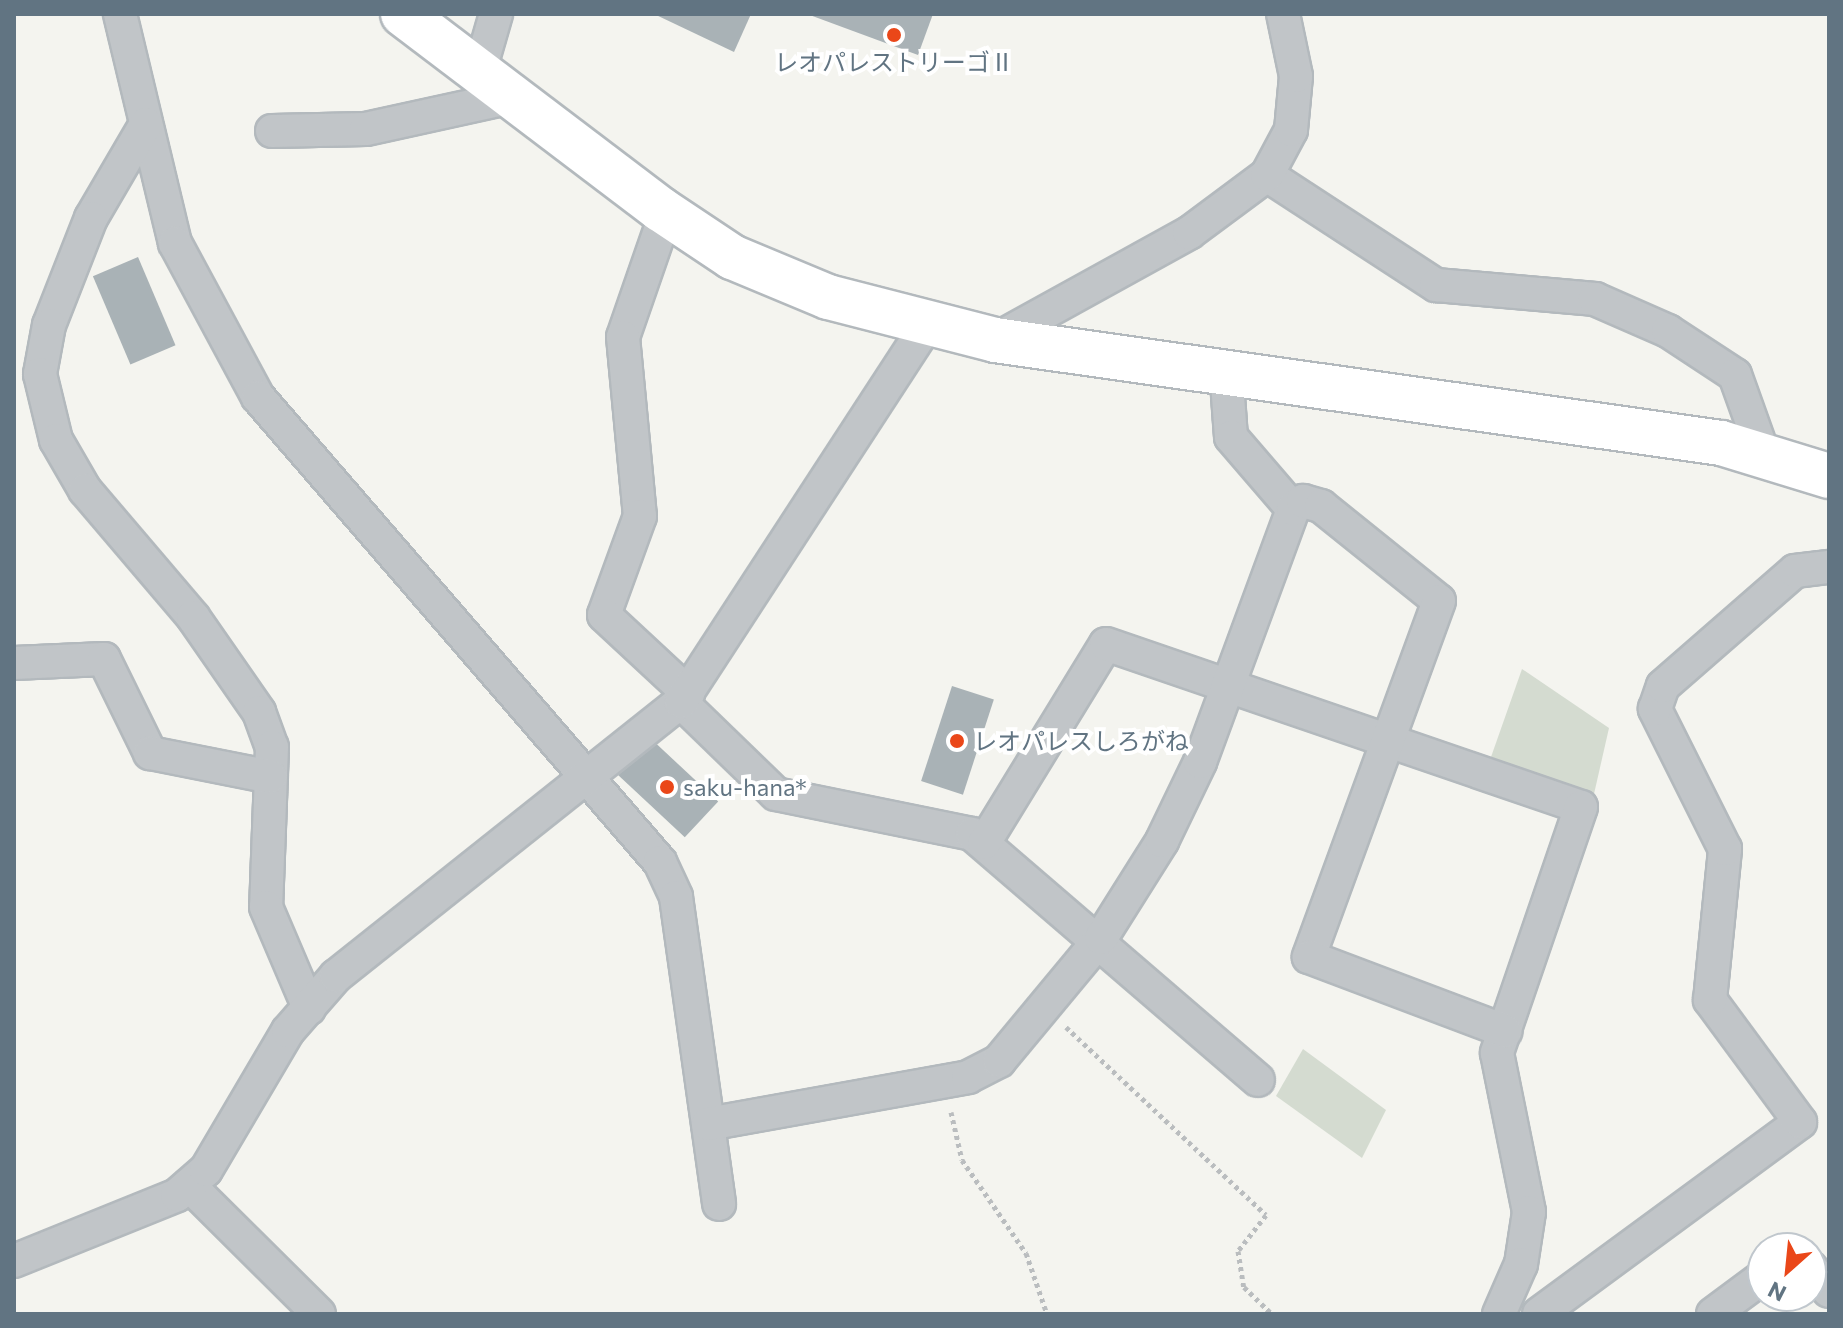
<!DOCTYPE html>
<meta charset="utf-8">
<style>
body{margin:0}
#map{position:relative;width:1843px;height:1328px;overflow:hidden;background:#f4f4ef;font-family:Commissioner,"Noto Sans JP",sans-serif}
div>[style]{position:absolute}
.green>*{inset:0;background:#d4dbd0}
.building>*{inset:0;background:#a9b2b6;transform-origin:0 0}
.path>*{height:5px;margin-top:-2.5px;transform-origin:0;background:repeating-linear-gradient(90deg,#babdbf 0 4px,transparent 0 8px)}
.roads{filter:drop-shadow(2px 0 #b3b9bd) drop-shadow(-2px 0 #b3b9bd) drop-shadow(0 2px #b3b9bd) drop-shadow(0 -2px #b3b9bd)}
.street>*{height:32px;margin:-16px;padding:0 16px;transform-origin:16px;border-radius:16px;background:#c1c5c8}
.secondary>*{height:44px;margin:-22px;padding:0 22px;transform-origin:22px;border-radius:22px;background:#fff}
.dots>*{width:22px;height:22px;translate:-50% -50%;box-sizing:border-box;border:4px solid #fff;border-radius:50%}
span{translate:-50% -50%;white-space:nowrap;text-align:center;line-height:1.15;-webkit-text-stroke:8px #fff;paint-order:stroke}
.poi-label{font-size:24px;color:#617482}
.left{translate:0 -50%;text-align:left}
.frame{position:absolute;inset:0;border:16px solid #617482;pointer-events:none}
.north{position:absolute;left:1747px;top:1232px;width:80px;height:80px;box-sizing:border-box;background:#fff;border:2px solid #c0c7cd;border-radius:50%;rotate:207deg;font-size:22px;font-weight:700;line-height:32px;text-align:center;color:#617482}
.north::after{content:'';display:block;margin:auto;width:28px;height:36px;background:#ea4719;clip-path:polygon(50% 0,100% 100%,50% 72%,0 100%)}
</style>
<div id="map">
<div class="green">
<i style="clip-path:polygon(1522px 669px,1609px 728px,1594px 794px,1491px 757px)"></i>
<i style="clip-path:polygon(1303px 1049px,1386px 1110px,1362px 1158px,1276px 1096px)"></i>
</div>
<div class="building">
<i style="clip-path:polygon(654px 14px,751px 14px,734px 52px)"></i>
<i style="clip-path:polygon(807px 14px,933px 14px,918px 55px)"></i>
<i style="left:138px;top:257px;width:96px;height:49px;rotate:67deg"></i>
<i style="left:952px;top:686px;width:44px;height:100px;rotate:18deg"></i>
<i style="left:648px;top:736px;width:96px;height:49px;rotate:43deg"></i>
</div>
<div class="path">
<i style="left:1066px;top:1027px;width:274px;rotate:43.2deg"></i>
<i style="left:1266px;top:1215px;width:46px;rotate:127.9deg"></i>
<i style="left:1238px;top:1251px;width:36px;rotate:81deg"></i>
<i style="left:1244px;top:1287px;width:39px;rotate:44deg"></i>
<i style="left:951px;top:1112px;width:49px;rotate:77.1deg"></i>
<i style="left:962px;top:1160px;width:113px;rotate:55.5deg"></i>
<i style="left:1026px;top:1253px;width:65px;rotate:71deg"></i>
</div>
<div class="roads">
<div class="street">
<i style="left:120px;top:14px;width:236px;rotate:76.5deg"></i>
<i style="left:175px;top:243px;width:175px;rotate:61.7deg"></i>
<i style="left:258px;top:397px;width:615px;rotate:49.16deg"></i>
<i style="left:660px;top:862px;width:38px;rotate:65deg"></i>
<i style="left:676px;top:897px;width:310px;rotate:82deg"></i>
<i style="left:479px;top:73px;width:61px;rotate:-73.9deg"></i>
<i style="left:146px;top:124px;width:109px;rotate:120.3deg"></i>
<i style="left:91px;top:218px;width:115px;rotate:111.4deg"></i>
<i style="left:49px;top:325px;width:50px;rotate:100.4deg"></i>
<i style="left:40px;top:374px;width:68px;rotate:76.4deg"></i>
<i style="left:56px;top:440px;width:58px;rotate:59.9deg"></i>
<i style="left:85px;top:490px;width:167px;rotate:49.6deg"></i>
<i style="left:193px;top:617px;width:116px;rotate:55.2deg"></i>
<i style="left:259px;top:712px;width:37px;rotate:70deg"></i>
<i style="left:272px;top:747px;width:160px;rotate:92.1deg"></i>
<i style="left:266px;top:907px;width:110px;rotate:66.9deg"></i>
<i style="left:272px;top:131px;width:94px;rotate:-1.2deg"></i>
<i style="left:366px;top:129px;width:149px;rotate:-12.4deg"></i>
<i style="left:1267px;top:175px;width:202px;rotate:33.1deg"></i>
<i style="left:1436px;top:285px;width:160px;rotate:5deg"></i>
<i style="left:1595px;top:299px;width:80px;rotate:23.7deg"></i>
<i style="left:1668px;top:331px;width:80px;rotate:33.3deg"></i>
<i style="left:1735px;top:375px;width:83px;rotate:70.3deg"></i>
<i style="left:666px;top:213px;width:131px;rotate:109.1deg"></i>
<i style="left:623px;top:337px;width:180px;rotate:84.6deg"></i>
<i style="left:640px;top:516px;width:105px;rotate:110deg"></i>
<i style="left:604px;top:615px;width:115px;rotate:42.9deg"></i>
<i style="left:995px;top:340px;width:222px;rotate:-28.9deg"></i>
<i style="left:1189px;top:233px;width:97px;rotate:-36.6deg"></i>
<i style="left:1267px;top:175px;width:51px;rotate:-61.9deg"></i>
<i style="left:1291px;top:130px;width:54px;rotate:-84.7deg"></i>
<i style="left:1296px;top:76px;width:63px;rotate:-101.8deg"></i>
<i style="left:1226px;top:369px;width:68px;rotate:85.8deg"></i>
<i style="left:1231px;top:437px;width:95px;rotate:49.3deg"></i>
<i style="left:14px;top:663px;width:90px;rotate:-2.5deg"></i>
<i style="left:104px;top:659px;width:105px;rotate:63.9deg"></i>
<i style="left:150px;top:753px;width:123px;rotate:11.2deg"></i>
<i style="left:681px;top:702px;width:132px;rotate:44.1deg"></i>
<i style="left:776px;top:794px;width:200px;rotate:11.5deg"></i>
<i style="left:972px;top:834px;width:377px;rotate:40.7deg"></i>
<i style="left:984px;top:843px;width:233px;rotate:-58.5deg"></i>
<i style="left:1106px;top:644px;width:502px;rotate:18.94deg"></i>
<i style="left:1581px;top:807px;width:260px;rotate:108.9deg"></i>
<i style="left:1497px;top:1053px;width:162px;rotate:78.6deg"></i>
<i style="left:1529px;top:1212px;width:53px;rotate:98.7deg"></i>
<i style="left:1521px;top:1264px;width:55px;rotate:113.7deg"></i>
<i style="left:708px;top:1124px;width:264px;rotate:-10.2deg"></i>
<i style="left:968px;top:1077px;width:35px;rotate:-27deg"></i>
<i style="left:999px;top:1061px;width:160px;rotate:-50.3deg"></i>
<i style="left:1101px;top:938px;width:115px;rotate:-57.8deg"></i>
<i style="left:1162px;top:841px;width:88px;rotate:-64.3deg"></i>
<i style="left:1200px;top:762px;width:270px;rotate:-69.8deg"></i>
<i style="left:1293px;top:509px;width:13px;rotate:-39deg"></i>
<i style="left:1303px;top:501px;width:19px;rotate:16deg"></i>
<i style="left:1321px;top:506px;width:151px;rotate:38.8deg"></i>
<i style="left:1439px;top:601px;width:379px;rotate:110.1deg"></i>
<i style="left:1309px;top:957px;width:210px;rotate:20.7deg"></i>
<i style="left:189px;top:1185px;width:183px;rotate:44.8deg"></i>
<i style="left:14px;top:1261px;width:176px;rotate:-22deg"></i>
<i style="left:177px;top:1195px;width:38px;rotate:-41deg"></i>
<i style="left:206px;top:1170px;width:161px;rotate:-59.5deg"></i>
<i style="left:288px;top:1031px;width:73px;rotate:-48.9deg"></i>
<i style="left:336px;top:976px;width:441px;rotate:-38.5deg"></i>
<i style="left:681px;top:702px;width:447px;rotate:-56.9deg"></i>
<i style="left:1811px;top:1268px;width:29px;rotate:52deg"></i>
<i style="left:1539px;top:1314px;width:324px;rotate:-36.3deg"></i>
<i style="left:1800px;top:1122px;width:152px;rotate:-126.4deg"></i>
<i style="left:1710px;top:1000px;width:152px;rotate:-84.3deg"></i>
<i style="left:1725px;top:849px;width:157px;rotate:-116.6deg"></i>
<i style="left:1655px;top:709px;width:24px;rotate:-71deg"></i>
<i style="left:1663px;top:686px;width:175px;rotate:-41.1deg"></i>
<i style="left:1795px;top:571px;width:34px;rotate:-7deg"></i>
<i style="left:1713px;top:1314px;width:62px;rotate:-36.5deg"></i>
</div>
<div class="secondary">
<i style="left:403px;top:14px;width:323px;rotate:37.2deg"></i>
<i style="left:660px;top:209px;width:87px;rotate:33.7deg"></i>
<i style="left:732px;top:257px;width:104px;rotate:22.6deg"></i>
<i style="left:828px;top:297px;width:172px;rotate:14.4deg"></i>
<i style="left:995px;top:340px;width:733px;rotate:8.07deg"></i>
<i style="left:1721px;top:443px;width:113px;rotate:17deg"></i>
</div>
</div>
<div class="dots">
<i style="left:894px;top:35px;background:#ea4719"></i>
<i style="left:957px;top:741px;background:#ea4719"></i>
<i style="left:667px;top:787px;background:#ea4719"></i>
</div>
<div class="poi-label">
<span style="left:894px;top:62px">レオパレストリーゴⅡ</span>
<span class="left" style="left:973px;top:741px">レオパレスしろがね</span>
<span class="left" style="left:683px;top:787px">saku-hana*</span>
</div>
<div class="frame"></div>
<div class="north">N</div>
</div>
